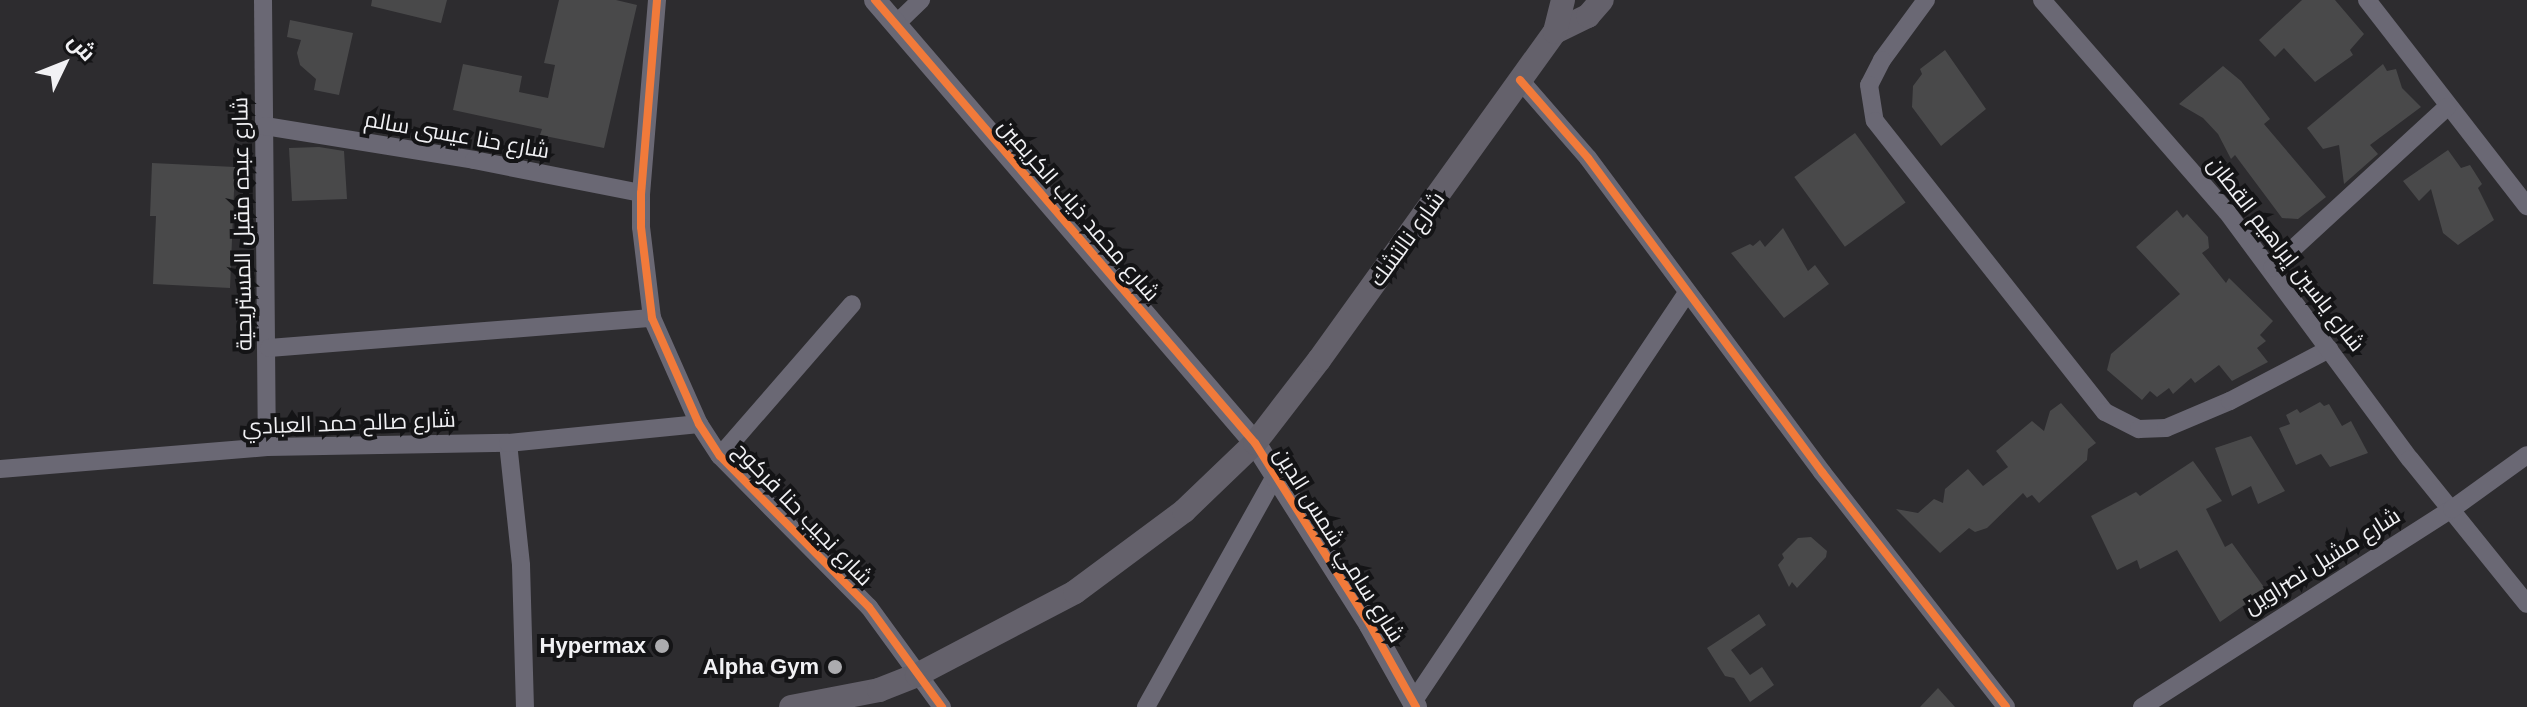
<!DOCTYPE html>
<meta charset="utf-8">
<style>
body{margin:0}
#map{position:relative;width:2527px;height:707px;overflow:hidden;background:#2d2c2f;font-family:Arial,Cairo,sans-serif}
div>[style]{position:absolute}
.building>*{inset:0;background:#49494a;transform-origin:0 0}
.minor>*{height:18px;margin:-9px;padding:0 9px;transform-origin:9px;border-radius:9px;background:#6a6874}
.tertiary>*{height:22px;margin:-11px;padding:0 11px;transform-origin:11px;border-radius:11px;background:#6a6874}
.secondary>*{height:24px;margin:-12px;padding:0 12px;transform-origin:12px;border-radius:12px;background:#64616b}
.cycleway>*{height:8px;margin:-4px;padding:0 4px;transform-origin:4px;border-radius:4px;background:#f17a3a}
.dots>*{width:22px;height:22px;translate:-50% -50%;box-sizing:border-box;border:4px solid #141416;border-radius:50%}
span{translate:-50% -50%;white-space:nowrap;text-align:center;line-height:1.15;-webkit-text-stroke:8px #141416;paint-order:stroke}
.street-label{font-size:22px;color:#f1f1f4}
.poi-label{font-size:22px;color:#f1f1f4;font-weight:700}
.right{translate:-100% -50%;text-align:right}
.north{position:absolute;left:24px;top:24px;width:80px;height:80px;-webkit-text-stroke:6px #141416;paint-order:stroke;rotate:47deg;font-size:22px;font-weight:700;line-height:32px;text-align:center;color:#f1f1f4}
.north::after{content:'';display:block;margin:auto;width:28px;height:36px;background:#f1f1f4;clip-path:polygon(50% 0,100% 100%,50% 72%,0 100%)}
</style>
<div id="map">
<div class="building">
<i style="clip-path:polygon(372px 0,447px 0,441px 23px,371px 6px)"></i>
<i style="clip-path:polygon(559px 0,616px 0,637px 5px,604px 148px,540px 135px,542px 129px,453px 110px,463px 64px,522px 76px,519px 92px,548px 98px,555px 65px,544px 63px)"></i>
<i style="clip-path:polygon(2302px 0,2335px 0,2364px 34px,2350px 50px,2353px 55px,2315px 82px,2284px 48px,2275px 57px,2259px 40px)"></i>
<i style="clip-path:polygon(290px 20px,353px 33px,339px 95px,314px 90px,316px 79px,300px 65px,297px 53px,301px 40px,287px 37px)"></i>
<i style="clip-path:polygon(1945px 50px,1986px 109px,1941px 146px,1912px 107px,1913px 86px,1922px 74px,1920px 69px)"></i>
<i style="clip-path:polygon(2383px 64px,2387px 71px,2396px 69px,2402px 88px,2421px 107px,2370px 145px,2378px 154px,2344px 184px,2339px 145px,2323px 149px,2307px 128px)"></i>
<i style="clip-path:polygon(2223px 66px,2241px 81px,2270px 119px,2264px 124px,2326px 197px,2298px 219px,2282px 218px,2235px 155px,2231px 159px,2218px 134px,2203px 118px,2179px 104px)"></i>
<i style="left:1855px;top:133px;width:86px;height:75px;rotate:54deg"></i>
<i style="clip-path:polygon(319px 147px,344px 151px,347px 199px,292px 201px,289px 148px)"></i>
<i style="clip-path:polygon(2448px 150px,2461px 168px,2470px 165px,2482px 184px,2478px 188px,2494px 220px,2458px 245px,2443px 233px,2431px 189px,2419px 201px,2403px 181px)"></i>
<i style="clip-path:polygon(152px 163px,235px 167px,230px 288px,153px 284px,156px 216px,150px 216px)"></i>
<i style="clip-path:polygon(2177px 210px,2183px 218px,2187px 214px,2208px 237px,2209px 248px,2202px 253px,2226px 283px,2229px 278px,2273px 321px,2260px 335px,2266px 341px,2257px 348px,2268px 362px,2232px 381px,2219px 365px,2195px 383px,2191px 378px,2173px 394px,2169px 388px,2157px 397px,2150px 391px,2142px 400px,2107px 370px,2111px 354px,2180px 294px,2136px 247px)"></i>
<i style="clip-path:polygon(1783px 228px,1808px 271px,1815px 265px,1829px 284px,1784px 318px,1731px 253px,1750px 244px,1753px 246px,1760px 240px,1765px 247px)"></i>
<i style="clip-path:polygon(2320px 402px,2324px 406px,2329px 404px,2342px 426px,2351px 421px,2368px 453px,2330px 467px,2321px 454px,2296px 465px,2279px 428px,2290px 424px,2286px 415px,2297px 409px,2300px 413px)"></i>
<i style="clip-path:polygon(2061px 403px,2096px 443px,2088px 449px,2087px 460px,2039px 503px,2032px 495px,2027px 498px,2023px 493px,1987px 528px,1975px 532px,1969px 528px,1940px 553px,1896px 509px,1918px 513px,1934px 499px,1943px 503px,1945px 489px,1968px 469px,1983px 486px,2008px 467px,1996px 451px,2032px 421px,2044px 431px,2050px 411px)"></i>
<i style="clip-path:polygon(2251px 436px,2285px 491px,2258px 504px,2251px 486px,2232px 496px,2215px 448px)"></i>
<i style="clip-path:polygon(2193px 461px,2222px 501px,2206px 509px,2225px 547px,2232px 543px,2266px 590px,2220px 622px,2177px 550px,2140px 569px,2137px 560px,2117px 570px,2091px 516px,2136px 492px,2140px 496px)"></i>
<i style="clip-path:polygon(1811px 537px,1827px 551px,1826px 557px,1797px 588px,1792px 582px,1789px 587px,1778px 565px,1784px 558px,1782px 554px,1798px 538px)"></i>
<i style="clip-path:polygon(1759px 614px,1766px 625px,1731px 650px,1750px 675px,1762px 667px,1774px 685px,1750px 702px,1734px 678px,1725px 676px,1707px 648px)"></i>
<i style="clip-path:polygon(1938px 688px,1955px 707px,1920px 707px)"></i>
</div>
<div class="minor">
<i style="left:263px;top:0;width:447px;rotate:89.5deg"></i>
<i style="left:657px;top:0;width:194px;rotate:94.7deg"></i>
<i style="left:641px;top:193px;width:34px;rotate:90deg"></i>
<i style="left:641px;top:227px;width:92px;rotate:83.1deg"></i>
<i style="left:652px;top:318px;width:116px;rotate:66.1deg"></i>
<i style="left:699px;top:424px;width:38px;rotate:57deg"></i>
<i style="left:720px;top:456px;width:212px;rotate:45.4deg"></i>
<i style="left:869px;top:607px;width:124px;rotate:53.9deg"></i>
<i style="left:1926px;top:0;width:74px;rotate:126.3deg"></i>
<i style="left:1882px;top:60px;width:28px;rotate:117deg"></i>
<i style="left:1869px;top:85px;width:36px;rotate:81deg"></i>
<i style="left:1875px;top:121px;width:371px;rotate:51.7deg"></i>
<i style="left:2105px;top:412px;width:38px;rotate:27deg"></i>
<i style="left:2139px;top:429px;width:27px;rotate:-2deg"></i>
<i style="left:2166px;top:428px;width:69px;rotate:-22.9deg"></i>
<i style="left:2230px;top:401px;width:112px;rotate:-27.7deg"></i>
<i style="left:2042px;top:0;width:281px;rotate:48.9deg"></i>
<i style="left:2227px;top:212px;width:307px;rotate:53.5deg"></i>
<i style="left:2410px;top:459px;width:186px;rotate:51.1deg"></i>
<i style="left:2367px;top:0;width:261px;rotate:52.2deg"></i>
<i style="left:896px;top:24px;width:35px;rotate:-44deg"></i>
<i style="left:1520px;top:80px;width:103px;rotate:48.9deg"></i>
<i style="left:1588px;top:158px;width:392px;rotate:53.3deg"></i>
<i style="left:1822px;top:472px;width:298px;rotate:51.9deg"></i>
<i style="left:265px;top:126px;width:212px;rotate:9.2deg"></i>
<i style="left:474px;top:160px;width:170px;rotate:11.2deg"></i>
<i style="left:2272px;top:268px;width:238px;rotate:-42.6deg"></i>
<i style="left:269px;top:348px;width:384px;rotate:-4.5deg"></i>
<i style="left:508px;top:443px;width:123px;rotate:83.9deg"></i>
<i style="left:521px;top:565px;width:142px;rotate:88.4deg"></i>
<i style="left:720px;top:456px;width:201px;rotate:-49deg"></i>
<i style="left:0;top:469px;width:268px;rotate:-4.7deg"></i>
<i style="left:267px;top:447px;width:241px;rotate:-1deg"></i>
<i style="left:508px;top:443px;width:192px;rotate:-5.7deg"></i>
<i style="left:1413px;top:702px;width:492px;rotate:-56.2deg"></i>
<i style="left:1146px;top:707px;width:265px;rotate:-60.8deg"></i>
<i style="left:2142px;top:707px;width:368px;rotate:-32.6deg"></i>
<i style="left:2452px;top:509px;width:92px;rotate:-35.8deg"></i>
</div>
<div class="tertiary">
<i style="left:875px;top:0;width:584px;rotate:49.38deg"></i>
<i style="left:1255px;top:443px;width:215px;rotate:57.7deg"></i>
<i style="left:1370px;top:625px;width:94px;rotate:60.7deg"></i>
</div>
<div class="secondary">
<i style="left:1555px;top:32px;width:37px;rotate:-26deg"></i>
<i style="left:1588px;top:16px;width:21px;rotate:-49deg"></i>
<i style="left:791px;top:707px;width:90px;rotate:-10.9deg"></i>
<i style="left:879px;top:690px;width:41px;rotate:-21.5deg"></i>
<i style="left:917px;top:675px;width:178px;rotate:-27.7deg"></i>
<i style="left:1075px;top:592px;width:136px;rotate:-36.6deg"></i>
<i style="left:1184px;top:511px;width:98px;rotate:-43.8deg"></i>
<i style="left:1255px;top:443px;width:105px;rotate:-52.4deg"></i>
<i style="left:1319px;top:360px;width:404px;rotate:-54.3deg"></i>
<i style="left:1555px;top:32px;width:33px;rotate:-76deg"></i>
</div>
<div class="cycleway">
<i style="left:657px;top:0;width:194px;rotate:94.7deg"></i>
<i style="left:641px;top:193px;width:34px;rotate:90deg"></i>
<i style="left:641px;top:227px;width:92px;rotate:83.1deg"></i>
<i style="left:652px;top:318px;width:116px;rotate:66.1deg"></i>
<i style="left:699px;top:424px;width:38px;rotate:57deg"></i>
<i style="left:720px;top:456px;width:212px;rotate:45.4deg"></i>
<i style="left:869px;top:607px;width:124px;rotate:53.9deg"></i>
<i style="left:875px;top:0;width:584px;rotate:49.38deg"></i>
<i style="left:1255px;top:443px;width:215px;rotate:57.7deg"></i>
<i style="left:1370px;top:625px;width:94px;rotate:60.7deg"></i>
<i style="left:1520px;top:80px;width:103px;rotate:48.9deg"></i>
<i style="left:1588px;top:158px;width:392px;rotate:53.3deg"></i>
<i style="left:1822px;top:472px;width:298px;rotate:51.9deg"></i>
</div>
<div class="dots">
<i style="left:662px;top:646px;background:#acacaf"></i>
<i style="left:835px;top:667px;background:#acacaf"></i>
</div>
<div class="street-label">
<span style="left:457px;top:135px;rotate:10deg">شارع حنا عيسى سالم</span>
<span style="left:1079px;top:210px;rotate:49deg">شارع محمد ذياب الكريمين</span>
<span style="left:242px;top:224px;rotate:-91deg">شارع عبده مقبل المستريحية</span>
<span style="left:1407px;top:239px;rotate:-54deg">شارع نالتشك</span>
<span style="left:2286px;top:254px;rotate:52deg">شارع ياسين إبراهيم القطان</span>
<span style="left:349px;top:423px;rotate:-2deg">شارع صالح حمد العبادي</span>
<span style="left:803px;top:514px;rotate:46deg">شارع نجيب حنا فركوح</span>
<span style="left:1339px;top:545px;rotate:58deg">شارع سامي شمس الدين</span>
<span style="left:2322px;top:561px;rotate:-32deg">شارع مشيل نصراوين</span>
</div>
<div class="poi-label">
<span class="right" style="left:646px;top:646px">Hypermax</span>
<span class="right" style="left:819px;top:667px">Alpha Gym</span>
</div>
<div class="north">ش</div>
</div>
